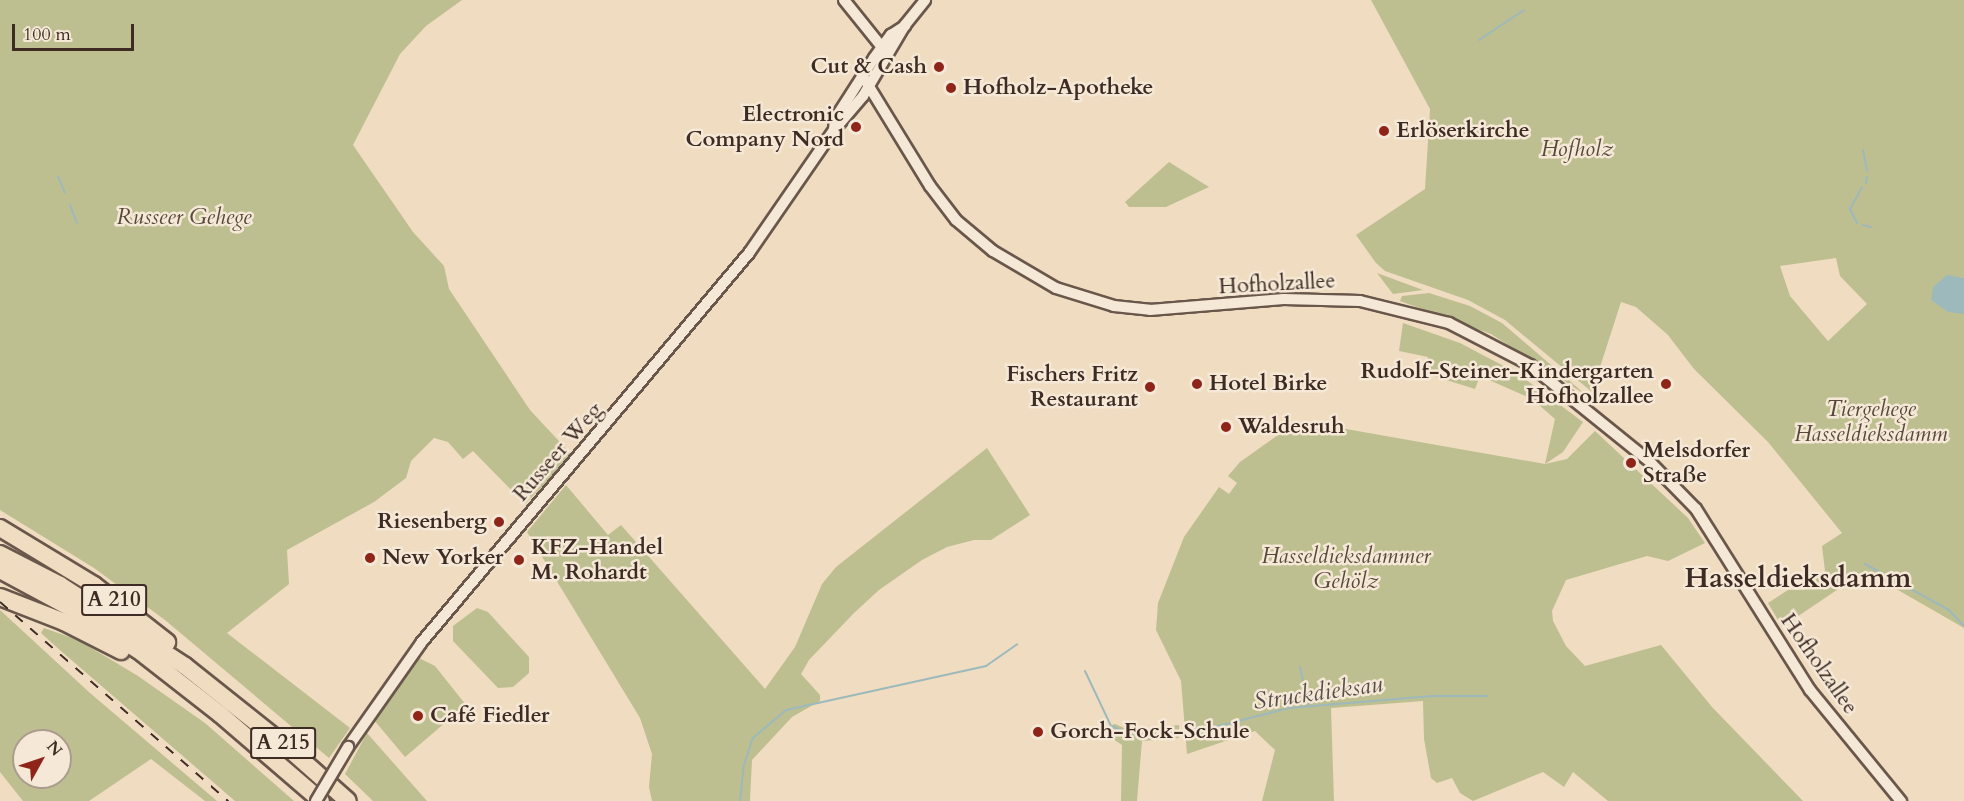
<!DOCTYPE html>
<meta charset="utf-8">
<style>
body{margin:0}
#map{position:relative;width:1964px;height:801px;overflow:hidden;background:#f0dcc0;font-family:Cardo,serif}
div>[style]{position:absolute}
.green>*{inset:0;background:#bdbf90}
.water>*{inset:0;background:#9db9bb}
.stream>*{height:2px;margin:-1px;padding:0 1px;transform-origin:1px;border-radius:1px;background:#9db9bb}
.roads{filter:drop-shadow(2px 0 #6a574b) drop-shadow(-2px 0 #6a574b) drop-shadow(0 2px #6a574b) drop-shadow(0 -2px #6a574b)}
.tertiary>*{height:10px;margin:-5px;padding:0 5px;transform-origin:5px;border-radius:5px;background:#f5e8d6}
.motorway>*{height:16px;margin:-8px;padding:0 8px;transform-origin:8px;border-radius:8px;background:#f0dcc0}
.rail>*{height:2px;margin-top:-1px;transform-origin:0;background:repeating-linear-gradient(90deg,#3d2b24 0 10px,transparent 0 20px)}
.bridges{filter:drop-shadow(2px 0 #6a574b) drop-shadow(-2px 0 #6a574b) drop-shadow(0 2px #6a574b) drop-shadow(0 -2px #6a574b)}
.tertiary-bridge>*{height:10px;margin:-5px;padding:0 5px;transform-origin:5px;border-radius:5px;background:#f5e8d6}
.dots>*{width:16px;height:16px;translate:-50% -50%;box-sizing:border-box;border:3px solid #f5e8d6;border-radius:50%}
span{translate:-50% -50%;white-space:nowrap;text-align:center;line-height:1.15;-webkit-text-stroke:5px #f5e8d6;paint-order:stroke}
.shield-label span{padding:2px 4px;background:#f5e8d6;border:2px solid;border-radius:4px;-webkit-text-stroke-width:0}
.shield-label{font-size:21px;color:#3d2b24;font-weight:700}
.poi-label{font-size:22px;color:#3d2b24;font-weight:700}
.right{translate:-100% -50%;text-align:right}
.left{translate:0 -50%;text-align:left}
.park-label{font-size:22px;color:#57493a;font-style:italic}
.street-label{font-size:22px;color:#3d2b24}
.water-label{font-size:24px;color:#554e4a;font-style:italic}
.district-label{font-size:28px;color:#3d2b24;font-weight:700}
.north{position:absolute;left:12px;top:729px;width:60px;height:60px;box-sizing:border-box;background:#f5e8d6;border:2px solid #ab9c8f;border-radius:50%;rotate:50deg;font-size:16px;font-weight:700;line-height:24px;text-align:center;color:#3d2b24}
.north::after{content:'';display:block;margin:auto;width:21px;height:27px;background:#8f2418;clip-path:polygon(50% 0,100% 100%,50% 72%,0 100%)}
.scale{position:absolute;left:12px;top:24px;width:122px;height:27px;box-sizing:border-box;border:3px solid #3d2b24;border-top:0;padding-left:8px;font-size:18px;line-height:21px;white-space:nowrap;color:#3d2b24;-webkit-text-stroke:4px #f5e8d6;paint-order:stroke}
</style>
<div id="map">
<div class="green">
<i style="clip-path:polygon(0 0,462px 0,426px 26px,400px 54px,353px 145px,413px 232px,444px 266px,449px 289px,530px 410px,570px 453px,570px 459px,525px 504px,473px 451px,463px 459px,448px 442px,434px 438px,411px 461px,406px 478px,374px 502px,287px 550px,289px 584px,227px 633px,350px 728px,329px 758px,165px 620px,94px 568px,0 510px)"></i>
<i style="clip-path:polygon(evenodd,1371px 0,1964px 0,1964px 628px,1865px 571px,1782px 627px,1768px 603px,1788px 590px,1803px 590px,1811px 584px,1825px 571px,1822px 546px,1842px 533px,1768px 442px,1694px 369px,1668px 335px,1636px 307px,1621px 302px,1592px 392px,1505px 320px,1468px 300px,1385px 271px,1376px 263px,1356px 235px,1425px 189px,1430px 109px,1371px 0,1836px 258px,1840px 276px,1867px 304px,1828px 341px,1790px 296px,1780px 266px,1836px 258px)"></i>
<i style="clip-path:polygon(1169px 162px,1209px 187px,1166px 207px,1129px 207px,1125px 202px)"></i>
<i style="clip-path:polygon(1377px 273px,1423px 290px,1393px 294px)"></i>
<i style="clip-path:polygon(1429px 293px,1470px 306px,1502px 323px,1586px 395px,1491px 334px,1400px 301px,1402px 296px)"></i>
<i style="clip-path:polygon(1403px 323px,1460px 343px,1517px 373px,1583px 422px,1563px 452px,1545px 464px,1567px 459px,1595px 431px,1688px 518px,1705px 543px,1668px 561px,1647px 556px,1566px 580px,1552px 611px,1553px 621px,1566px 646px,1585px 666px,1661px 645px,1712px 707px,1803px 801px,1608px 801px,1573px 772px,1564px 787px,1543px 772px,1473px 801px,1460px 793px,1452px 778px,1437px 783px,1431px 778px,1424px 739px,1423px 701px,1331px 708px,1334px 801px,1262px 801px,1275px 750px,1255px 731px,1187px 754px,1181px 681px,1156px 630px,1158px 603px,1184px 537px,1219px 487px,1229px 494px,1237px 483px,1228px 476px,1240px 462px,1278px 435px,1312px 423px,1545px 464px,1555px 419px,1532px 399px,1480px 376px,1475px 389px,1424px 373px,1428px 357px,1399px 351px)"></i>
<i style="clip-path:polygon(987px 448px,1030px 515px,991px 540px,974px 540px,947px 547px,922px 560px,879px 590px,854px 613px,809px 660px,801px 674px,820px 695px,820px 701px,792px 717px,752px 760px,750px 801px,652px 801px,649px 787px,652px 754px,640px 718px,527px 532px,566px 485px,608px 535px,621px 525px,765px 689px,795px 647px,822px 584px,836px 567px)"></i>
<i style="clip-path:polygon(477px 608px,488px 612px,529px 657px,529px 673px,513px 687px,498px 688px,453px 641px,453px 626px)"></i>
<i style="clip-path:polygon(evenodd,0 610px,90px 693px,217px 801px,205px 801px,151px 759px,89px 801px,23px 801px,0 772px,0 610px,24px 741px,60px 741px,60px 777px,24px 777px,24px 741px)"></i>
<i style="clip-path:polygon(44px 628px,78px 640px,138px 676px,205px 723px,294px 801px,235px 801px,61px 651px,41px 633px)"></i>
<i style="clip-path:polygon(419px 658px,435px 666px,466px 705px,405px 757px,374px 720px,383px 703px)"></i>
<i style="clip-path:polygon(1115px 724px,1129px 730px,1179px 725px,1179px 738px,1142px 741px,1137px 801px,1121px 801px,1122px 745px,1110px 737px,1106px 727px)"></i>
<i style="clip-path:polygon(367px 733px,427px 801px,373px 801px,345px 774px)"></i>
</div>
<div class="water">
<i style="clip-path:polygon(1947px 275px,1964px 278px,1964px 314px,1948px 312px,1931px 300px,1933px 287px)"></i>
</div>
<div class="stream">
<i style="left:1479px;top:40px;width:54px;rotate:-33.7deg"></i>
<i style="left:1863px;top:150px;width:21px;rotate:79deg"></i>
<i style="left:58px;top:177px;width:17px;rotate:66deg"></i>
<i style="left:1866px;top:183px;width:6px;rotate:-81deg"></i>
<i style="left:70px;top:205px;width:19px;rotate:69deg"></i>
<i style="left:1857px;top:223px;width:16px;rotate:-117deg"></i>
<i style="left:1850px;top:209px;width:25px;rotate:-61deg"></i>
<i style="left:1863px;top:225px;width:8px;rotate:14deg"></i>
<i style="left:1865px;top:564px;width:96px;rotate:28.7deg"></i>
<i style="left:1949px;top:610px;width:22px;rotate:47deg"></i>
<i style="left:1300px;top:667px;width:13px;rotate:77deg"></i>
<i style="left:1085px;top:671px;width:61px;rotate:64.7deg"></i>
<i style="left:1111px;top:726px;width:18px;rotate:22deg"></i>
<i style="left:1128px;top:733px;width:20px;rotate:6deg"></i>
<i style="left:1148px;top:735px;width:72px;rotate:-7.2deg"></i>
<i style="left:1219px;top:726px;width:72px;rotate:-14.4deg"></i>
<i style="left:1289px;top:708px;width:144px;rotate:-4.8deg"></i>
<i style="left:1432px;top:696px;width:55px"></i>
<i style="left:1305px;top:687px;width:18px;rotate:77deg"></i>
<i style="left:740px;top:801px;width:36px;rotate:-84deg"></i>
<i style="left:744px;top:765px;width:28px;rotate:-72deg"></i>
<i style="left:753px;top:738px;width:43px;rotate:-40.3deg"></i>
<i style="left:786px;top:710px;width:205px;rotate:-12.4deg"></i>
<i style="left:986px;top:666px;width:38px;rotate:-35deg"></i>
</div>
<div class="roads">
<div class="tertiary">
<i style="left:844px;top:0;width:65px;rotate:51.2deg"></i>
<i style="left:862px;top:75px;width:130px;rotate:58.5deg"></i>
<i style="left:930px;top:186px;width:43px;rotate:52.6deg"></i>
<i style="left:956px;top:220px;width:48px;rotate:40deg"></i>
<i style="left:993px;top:251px;width:73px;rotate:30.4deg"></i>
<i style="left:1056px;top:288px;width:61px;rotate:17.2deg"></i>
<i style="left:1114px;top:306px;width:36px;rotate:6deg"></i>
<i style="left:1150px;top:310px;width:134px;rotate:-4.7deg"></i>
<i style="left:1284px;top:299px;width:76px;rotate:1.5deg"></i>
<i style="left:1360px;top:301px;width:92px;rotate:13.9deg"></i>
<i style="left:1449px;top:323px;width:91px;rotate:27.4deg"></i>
<i style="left:1530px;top:365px;width:154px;rotate:38.9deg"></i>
<i style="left:1650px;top:462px;width:66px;rotate:45.6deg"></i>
<i style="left:1696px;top:509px;width:214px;rotate:57.8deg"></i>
<i style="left:1810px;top:690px;width:144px;rotate:50.7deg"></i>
<i style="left:834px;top:130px;width:11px;rotate:-85deg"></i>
<i style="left:835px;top:119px;width:72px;rotate:-57.4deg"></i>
<i style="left:874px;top:58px;width:29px;rotate:-54deg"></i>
<i style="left:891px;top:35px;width:17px;rotate:-33deg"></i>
<i style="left:348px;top:747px;width:127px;rotate:-54.9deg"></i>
<i style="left:421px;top:643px;width:510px;rotate:-49.94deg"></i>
<i style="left:749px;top:253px;width:150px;rotate:-55.4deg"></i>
<i style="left:834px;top:130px;width:45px;rotate:-49.5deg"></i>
<i style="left:863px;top:96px;width:82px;rotate:-59.4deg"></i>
<i style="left:905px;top:25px;width:32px;rotate:-51deg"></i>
</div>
<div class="motorway">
<i style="left:0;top:528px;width:110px;rotate:31.2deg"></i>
<i style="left:94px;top:585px;width:93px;rotate:38deg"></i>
<i style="left:0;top:554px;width:68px;rotate:27.3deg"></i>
<i style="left:60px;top:585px;width:149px;rotate:32.9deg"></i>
<i style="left:185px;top:666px;width:130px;rotate:38.5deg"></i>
<i style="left:287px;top:747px;width:81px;rotate:41.5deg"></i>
<i style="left:0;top:570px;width:86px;rotate:28.3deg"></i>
<i style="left:76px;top:611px;width:73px;rotate:32.2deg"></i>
<i style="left:138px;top:650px;width:104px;rotate:38deg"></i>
<i style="left:220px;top:714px;width:133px;rotate:40.7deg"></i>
<i style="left:0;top:597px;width:69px;rotate:21.3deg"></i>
<i style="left:64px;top:622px;width:64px;rotate:27deg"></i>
</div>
</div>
<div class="rail">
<i style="left:0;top:602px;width:303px;rotate:41.1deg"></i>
</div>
<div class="bridges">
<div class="tertiary-bridge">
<i style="left:316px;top:801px;width:63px;rotate:-59.3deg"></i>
</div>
</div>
<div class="dots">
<i style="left:939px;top:67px;background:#8f2418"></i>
<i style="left:951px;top:88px;background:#8f2418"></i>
<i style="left:856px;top:127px;background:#8f2418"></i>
<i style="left:1384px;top:131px;background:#8f2418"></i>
<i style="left:1197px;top:384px;background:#8f2418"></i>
<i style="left:1666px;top:384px;background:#8f2418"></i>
<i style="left:1150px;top:387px;background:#8f2418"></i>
<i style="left:1226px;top:427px;background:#8f2418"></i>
<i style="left:1631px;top:463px;background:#8f2418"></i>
<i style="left:499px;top:522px;background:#8f2418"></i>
<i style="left:370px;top:558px;background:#8f2418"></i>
<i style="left:519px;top:560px;background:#8f2418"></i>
<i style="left:418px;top:716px;background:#8f2418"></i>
<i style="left:1038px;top:732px;background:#8f2418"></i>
</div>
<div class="shield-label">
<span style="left:114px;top:600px">A 210</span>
<span style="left:283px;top:743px">A 215</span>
</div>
<div class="poi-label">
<span class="right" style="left:927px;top:67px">Cut &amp; Cash</span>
<span class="left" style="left:963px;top:88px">Hofholz-Apotheke</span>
<span class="right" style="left:844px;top:127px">Electronic<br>Company Nord</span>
<span class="left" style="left:1396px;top:131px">Erlöserkirche</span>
<span class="right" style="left:1654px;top:384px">Rudolf-Steiner-Kindergarten<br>Hofholzallee</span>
<span class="right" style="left:1138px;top:387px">Fischers Fritz<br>Restaurant</span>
<span class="left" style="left:1209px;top:384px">Hotel Birke</span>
<span class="left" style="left:1238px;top:427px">Waldesruh</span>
<span class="left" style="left:1643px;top:463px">Melsdorfer<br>Straße</span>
<span class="right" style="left:487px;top:522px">Riesenberg</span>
<span class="left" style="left:531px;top:560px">KFZ-Handel<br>M. Rohardt</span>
<span class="left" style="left:382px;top:558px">New Yorker</span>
<span class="left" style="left:430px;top:716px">Café Fiedler</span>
<span class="left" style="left:1050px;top:732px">Gorch-Fock-Schule</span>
</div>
<div class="park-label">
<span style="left:1577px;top:150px">Hofholz</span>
<span style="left:184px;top:218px">Russeer Gehege</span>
<span style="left:1871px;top:422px">Tiergehege<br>Hasseldieksdamm</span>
<span style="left:1346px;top:569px">Hasseldieksdammer<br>Gehölz</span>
</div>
<div class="street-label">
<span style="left:1277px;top:284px;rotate:-3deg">Hofholzallee</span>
<span style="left:558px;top:452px;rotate:-49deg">Russeer Weg</span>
<span style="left:1819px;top:664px;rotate:55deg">Hofholzallee</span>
</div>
<div class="water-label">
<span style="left:1318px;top:693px;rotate:-8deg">Struckdieksau</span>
</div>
<div class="district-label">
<span style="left:1798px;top:578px">Hasseldieksdamm</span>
</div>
<div class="north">N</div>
<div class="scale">100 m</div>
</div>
